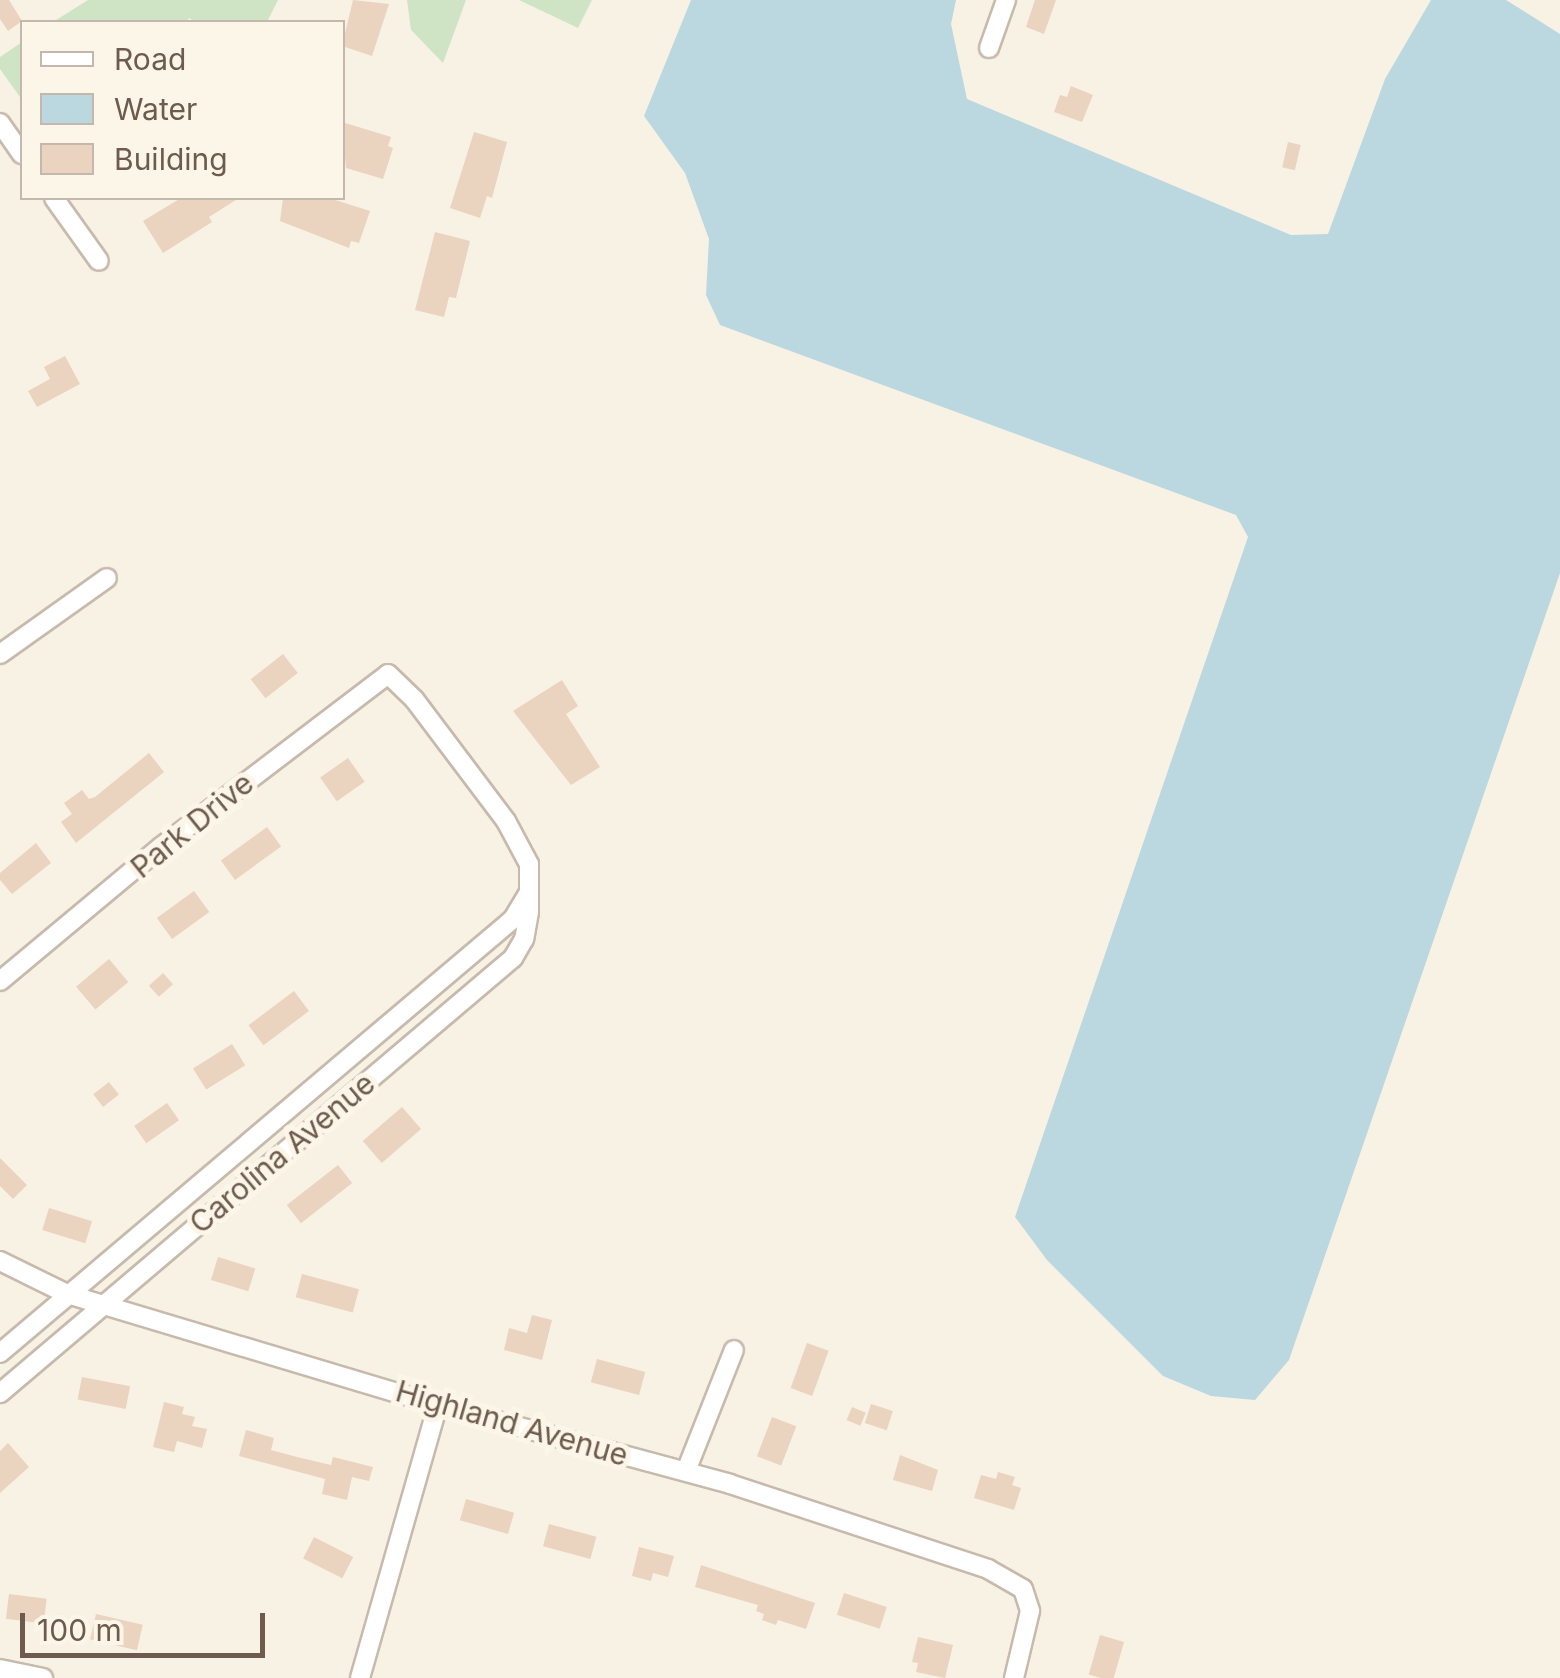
<!DOCTYPE html>
<style>
body{margin:0}
#map{position:relative;width:1560px;height:1678px;overflow:hidden;background:#f8f2e4;font-family:Inter,sans-serif}
div>[style]{position:absolute}
.green>*{inset:0;background:#cfe4c5}
.water>*{inset:0;background:#bbd7df}
.building>*{inset:0;background:#ead3bf;transform-origin:0 0}
.roads{filter:drop-shadow(2px 0 #c7baac) drop-shadow(-2px 0 #c7baac) drop-shadow(0 2px #c7baac) drop-shadow(0 -2px #c7baac)}
.minor>*{height:18px;margin:-9px;padding:0 9px;transform-origin:9px;border-radius:9px;background:#fff}
span{translate:-50% -50%;white-space:nowrap;text-align:center;line-height:1.15;-webkit-text-stroke:10px #fcf6e9;paint-order:stroke}
.street-label{font-size:30px;color:#6d5b4d}
.legend{position:absolute;left:20px;top:20px;width:325px;height:180px;box-sizing:border-box;background:#fcf6e9;border:2px solid #c3b8ab;margin:0;padding:12px 18px;list-style:none;font-size:30px;color:#6d5b4d}
.legend li{display:flex;align-items:center;gap:20px;height:50px}
.legend b{width:50px;border:2px solid #c3b8ab}
.scale{position:absolute;left:20px;top:1613px;width:245px;height:45px;box-sizing:border-box;border:5px solid #6d5b4d;border-top:0;padding-left:12px;font-size:30px;line-height:35px;white-space:nowrap;color:#6d5b4d;-webkit-text-stroke:8px #fcf6e9;paint-order:stroke}
</style>
<div id="map">
<div class="green">
<i style="clip-path:polygon(88px 0,278px 0,267px 22px,193px 22px,190px 18px,184px 22px,53px 22px)"></i>
<i style="clip-path:polygon(407px 0,466px 0,443px 63px,411px 30px)"></i>
<i style="clip-path:polygon(519px 0,592px 0,578px 28px)"></i>
<i style="clip-path:polygon(22px 42px,22px 100px,0 69px,0 57px)"></i>
</div>
<div class="water">
<i style="clip-path:polygon(691px 0,956px 0,951px 24px,967px 99px,1291px 235px,1328px 234px,1385px 79px,1431px 0,1506px 0,1560px 34px,1560px 573px,1289px 1360px,1255px 1400px,1211px 1396px,1163px 1376px,1047px 1260px,1015px 1217px,1248px 537px,1236px 515px,720px 325px,706px 295px,709px 239px,685px 173px,644px 116px)"></i>
</div>
<div class="building">
<i style="clip-path:polygon(0 0,9px 0,22px 21px,8px 31px,0 19px)"></i>
<i style="clip-path:polygon(353px 0,389px 4px,372px 56px,342px 46px)"></i>
<i style="clip-path:polygon(1035px 0,1056px 0,1044px 34px,1026px 27px)"></i>
<i style="clip-path:polygon(1071px 86px,1093px 95px,1082px 122px,1054px 112px,1060px 95px,1067px 97px)"></i>
<i style="clip-path:polygon(342px 122px,391px 137px,388px 146px,393px 148px,383px 179px,346px 168px)"></i>
<i style="clip-path:polygon(474px 132px,507px 142px,492px 198px,487px 196px,480px 218px,450px 208px)"></i>
<i style="left:1288px;top:142px;width:13px;height:26px;rotate:13deg"></i>
<i style="clip-path:polygon(181px 198px,239px 198px,209px 217px,212px 222px,163px 253px,143px 221px)"></i>
<i style="clip-path:polygon(283px 198px,329px 198px,370px 211px,359px 243px,351px 241px,349px 248px,280px 221px)"></i>
<i style="clip-path:polygon(435px 232px,470px 241px,456px 298px,449px 297px,444px 317px,415px 310px)"></i>
<i style="clip-path:polygon(65px 356px,80px 384px,37px 407px,28px 391px,50px 379px,44px 367px)"></i>
<i style="left:283px;top:654px;width:24px;height:41px;rotate:52deg"></i>
<i style="clip-path:polygon(562px 680px,578px 706px,566px 714px,600px 767px,571px 785px,513px 711px)"></i>
<i style="clip-path:polygon(149px 753px,164px 772px,76px 843px,61px 822px,72px 814px,64px 803px,82px 790px,89px 799px,95px 797px)"></i>
<i style="left:348px;top:758px;width:29px;height:34px;rotate:55deg"></i>
<i style="left:267px;top:827px;width:24px;height:57px;rotate:54deg"></i>
<i style="clip-path:polygon(36px 843px,51px 863px,12px 894px,0 880px,0 873px)"></i>
<i style="left:194px;top:891px;width:26px;height:46px;rotate:54deg"></i>
<i style="left:109px;top:959px;width:30px;height:43px;rotate:50deg"></i>
<i style="left:163px;top:973px;width:15px;height:19px;rotate:48deg"></i>
<i style="left:294px;top:991px;width:25px;height:57px;rotate:53deg"></i>
<i style="left:232px;top:1044px;width:25px;height:46px;rotate:58deg"></i>
<i style="left:109px;top:1082px;width:16px;height:20px;rotate:52deg"></i>
<i style="left:167px;top:1103px;width:21px;height:40px;rotate:55deg"></i>
<i style="left:402px;top:1107px;width:29px;height:52px;rotate:49deg"></i>
<i style="clip-path:polygon(0 1158px,27px 1185px,13px 1199px,0 1186px)"></i>
<i style="left:338px;top:1165px;width:23px;height:65px;rotate:52deg"></i>
<i style="left:49px;top:1208px;width:45px;height:23px;rotate:17deg"></i>
<i style="left:218px;top:1257px;width:39px;height:24px;rotate:17deg"></i>
<i style="left:302px;top:1274px;width:59px;height:24px;rotate:15deg"></i>
<i style="clip-path:polygon(532px 1315px,552px 1320px,542px 1360px,504px 1350px,509px 1328px,527px 1333px)"></i>
<i style="left:807px;top:1343px;width:23px;height:48px;rotate:20deg"></i>
<i style="left:597px;top:1359px;width:50px;height:24px;rotate:15deg"></i>
<i style="left:82px;top:1377px;width:49px;height:23px;rotate:11deg"></i>
<i style="clip-path:polygon(164px 1402px,184px 1407px,182px 1414px,195px 1417px,192px 1426px,207px 1429px,202px 1448px,177px 1441px,174px 1452px,153px 1447px)"></i>
<i style="left:871px;top:1404px;width:23px;height:20px;rotate:18deg"></i>
<i style="left:852px;top:1407px;width:15px;height:14px;rotate:23deg"></i>
<i style="left:772px;top:1417px;width:26px;height:42px;rotate:21deg"></i>
<i style="clip-path:polygon(246px 1430px,274px 1438px,271px 1450px,297px 1457px,331px 1465px,333px 1457px,373px 1467px,369px 1481px,352px 1477px,347px 1500px,322px 1494px,325px 1479px,239px 1456px)"></i>
<i style="clip-path:polygon(8px 1443px,29px 1467px,0 1493px,0 1451px)"></i>
<i style="clip-path:polygon(900px 1455px,938px 1470px,932px 1491px,893px 1480px)"></i>
<i style="clip-path:polygon(998px 1472px,1015px 1477px,1012px 1485px,1021px 1488px,1014px 1510px,974px 1498px,981px 1475px,996px 1479px)"></i>
<i style="left:466px;top:1499px;width:50px;height:22px;rotate:16deg"></i>
<i style="left:549px;top:1524px;width:49px;height:23px;rotate:15deg"></i>
<i style="left:314px;top:1537px;width:44px;height:24px;rotate:27deg"></i>
<i style="clip-path:polygon(639px 1547px,674px 1556px,668px 1577px,653px 1573px,651px 1581px,632px 1576px)"></i>
<i style="clip-path:polygon(701px 1565px,815px 1603px,806px 1629px,778px 1620px,776px 1625px,762px 1620px,764px 1614px,756px 1611px,758px 1605px,695px 1587px)"></i>
<i style="left:844px;top:1593px;width:45px;height:23px;rotate:18deg"></i>
<i style="left:9px;top:1594px;width:38px;height:25px;rotate:7deg"></i>
<i style="left:96px;top:1614px;width:48px;height:26px;rotate:13deg"></i>
<i style="left:1100px;top:1635px;width:25px;height:41px;rotate:16deg"></i>
<i style="clip-path:polygon(918px 1637px,953px 1645px,945px 1678px,916px 1672px,918px 1663px,912px 1662px)"></i>
</div>
<div class="roads">
<div class="minor">
<i style="left:989px;top:48px;width:51px;rotate:-70.5deg"></i>
<i style="left:0;top:123px;width:38px;rotate:55deg"></i>
<i style="left:54px;top:198px;width:77px;rotate:54.5deg"></i>
<i style="left:0;top:654px;width:131px;rotate:-35.4deg"></i>
<i style="left:0;top:981px;width:209px;rotate:-39.8deg"></i>
<i style="left:161px;top:847px;width:285px;rotate:-37.3deg"></i>
<i style="left:388px;top:674px;width:36px;rotate:44deg"></i>
<i style="left:414px;top:699px;width:153px;rotate:53deg"></i>
<i style="left:506px;top:821px;width:49px;rotate:61.9deg"></i>
<i style="left:529px;top:864px;width:48px;rotate:90deg"></i>
<i style="left:529px;top:912px;width:27px;rotate:100deg"></i>
<i style="left:524px;top:939px;width:22px;rotate:120deg"></i>
<i style="left:513px;top:958px;width:673px;rotate:139.7deg"></i>
<i style="left:0;top:1261px;width:75px;rotate:26.2deg"></i>
<i style="left:67px;top:1294px;width:387px;rotate:16.7deg"></i>
<i style="left:438px;top:1405px;width:302px;rotate:15.1deg"></i>
<i style="left:730px;top:1484px;width:272px;rotate:18.2deg"></i>
<i style="left:988px;top:1569px;width:40px;rotate:29.7deg"></i>
<i style="left:1023px;top:1589px;width:23px;rotate:72deg"></i>
<i style="left:1030px;top:1611px;width:69px;rotate:103.4deg"></i>
<i style="left:0;top:1353px;width:672px;rotate:-40.23deg"></i>
<i style="left:513px;top:919px;width:29px;rotate:-59deg"></i>
<i style="left:686px;top:1471px;width:130px;rotate:-68.4deg"></i>
<i style="left:0;top:1669px;width:44px;rotate:11.8deg"></i>
<i style="left:360px;top:1678px;width:284px;rotate:-74.1deg"></i>
</div>
</div>
<div class="street-label">
<span style="left:192px;top:825px;rotate:-39deg">Park Drive</span>
<span style="left:282px;top:1153px;rotate:-40deg">Carolina Avenue</span>
<span style="left:512px;top:1423px;rotate:16deg">Highland Avenue</span>
</div>
<ul class="legend">
<li><b style="height:12px;background:#fff"></b>Road</li>
<li><b style="height:28px;background:#bbd7df"></b>Water</li>
<li><b style="height:28px;background:#ead3bf"></b>Building</li>
</ul>
<div class="scale">100 m</div>
</div>
